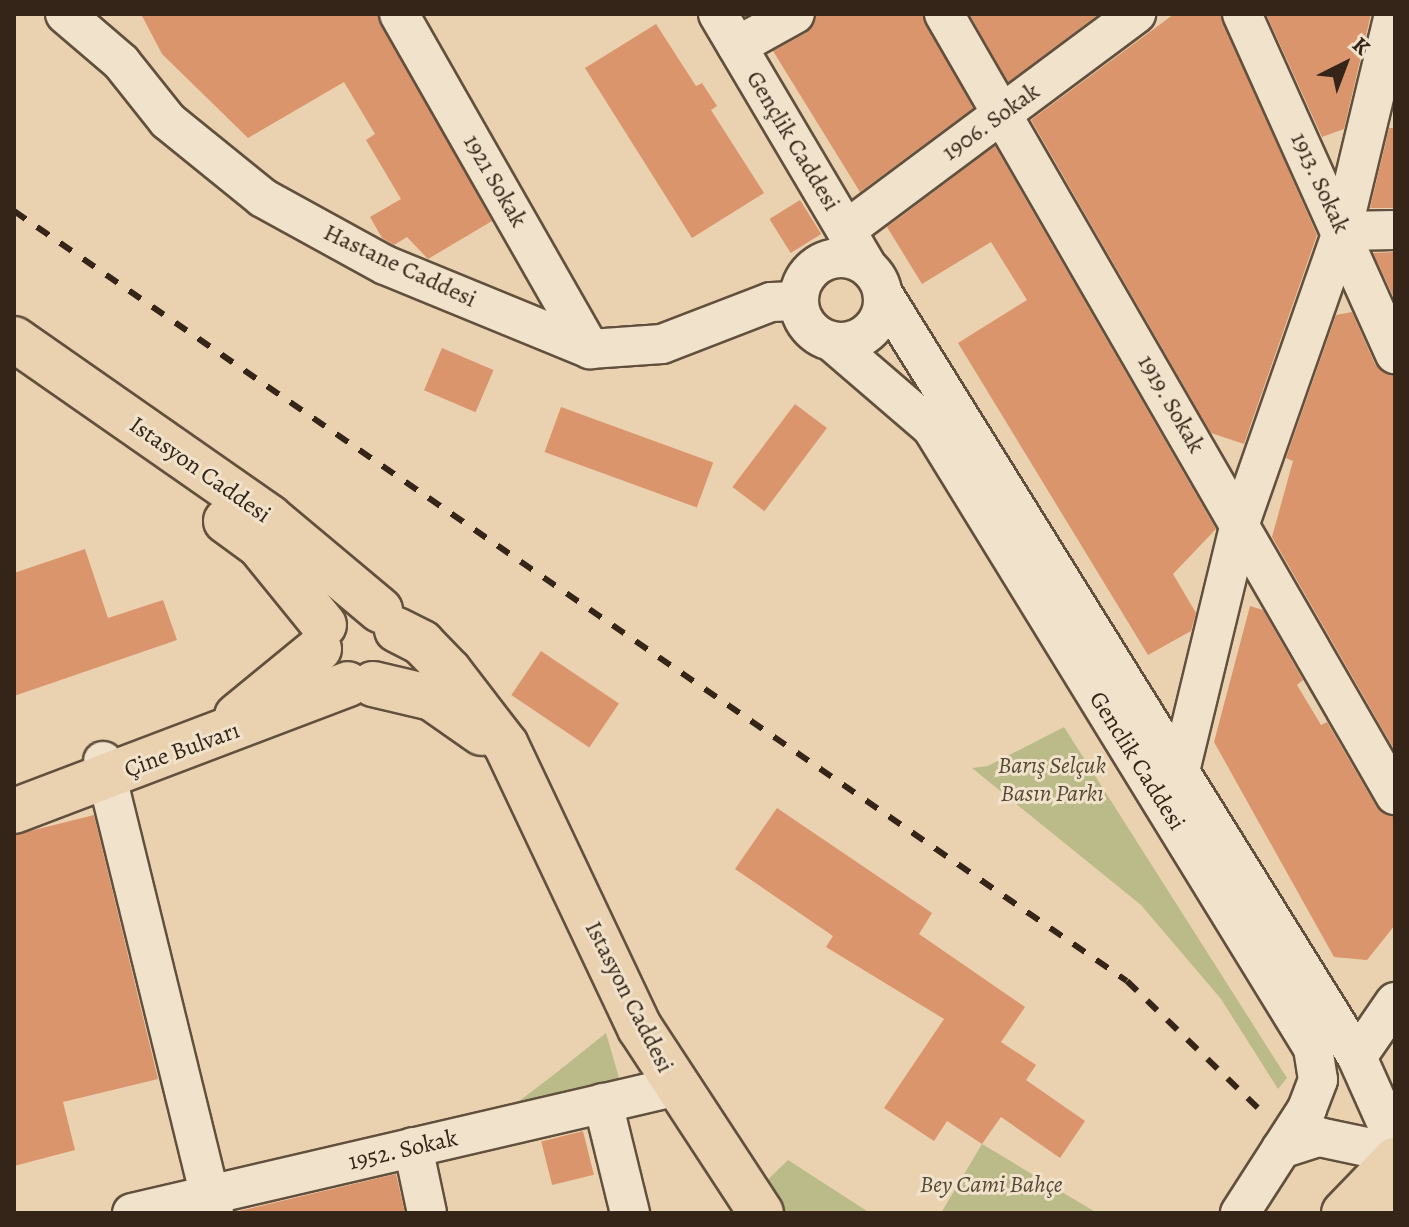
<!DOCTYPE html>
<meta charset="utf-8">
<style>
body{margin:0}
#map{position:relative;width:1409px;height:1227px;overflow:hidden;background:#ead2b1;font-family:Alegreya,serif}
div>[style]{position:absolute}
.green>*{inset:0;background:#babb89}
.building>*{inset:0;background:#da956c;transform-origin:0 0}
.roads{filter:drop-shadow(2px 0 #62503e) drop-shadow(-2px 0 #62503e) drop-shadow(0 2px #62503e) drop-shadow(0 -2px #62503e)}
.minor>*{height:38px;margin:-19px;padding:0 19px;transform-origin:19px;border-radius:19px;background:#f1e2cc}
.minor>.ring{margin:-19px;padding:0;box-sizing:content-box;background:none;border:38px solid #f1e2cc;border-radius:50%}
.major>*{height:44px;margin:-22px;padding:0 22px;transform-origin:22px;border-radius:22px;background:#ead2b1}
.rail>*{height:6px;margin-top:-3px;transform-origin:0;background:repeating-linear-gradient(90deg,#352518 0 14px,transparent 0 28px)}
span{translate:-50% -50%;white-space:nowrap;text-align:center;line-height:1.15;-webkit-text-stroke:6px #f1e2cc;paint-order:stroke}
.street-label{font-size:24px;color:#352518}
.park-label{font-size:24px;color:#564a34;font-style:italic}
.frame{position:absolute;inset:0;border:16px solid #352518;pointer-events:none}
.north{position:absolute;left:1305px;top:24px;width:80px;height:80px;-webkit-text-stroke:6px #f1e2cc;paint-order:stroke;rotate:42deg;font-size:22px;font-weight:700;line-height:32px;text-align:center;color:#352518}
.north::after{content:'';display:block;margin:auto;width:28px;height:36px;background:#352518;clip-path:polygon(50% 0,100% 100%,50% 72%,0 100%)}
</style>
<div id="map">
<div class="green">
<i style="clip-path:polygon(1064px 727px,1287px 1078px,1278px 1089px,1221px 999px,1141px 905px,972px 768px,988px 766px)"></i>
<i style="clip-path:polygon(606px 1033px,622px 1088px,489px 1124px,556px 1073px)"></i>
<i style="clip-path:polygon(982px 1144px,1097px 1213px,941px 1213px)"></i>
<i style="clip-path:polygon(788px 1160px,870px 1213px,773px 1213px,757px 1190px)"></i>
</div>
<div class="building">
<i style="clip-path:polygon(141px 14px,377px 14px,492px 221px,428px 259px,407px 237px,394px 245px,382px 238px,370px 217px,401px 199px,366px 140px,375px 134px,344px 82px,248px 138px,162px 54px)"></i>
<i style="clip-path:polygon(817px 14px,922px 14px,973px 108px,860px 192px,773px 51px,806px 33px)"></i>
<i style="clip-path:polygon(969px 14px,1099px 14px,1008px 82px)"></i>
<i style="clip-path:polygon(1174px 14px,1220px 14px,1317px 235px,1244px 444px,1211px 433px,1031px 120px)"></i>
<i style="clip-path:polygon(1266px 14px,1371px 14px,1344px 129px,1322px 137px)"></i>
<i style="clip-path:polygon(656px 24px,696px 86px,702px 83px,717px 106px,711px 110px,764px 193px,692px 238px,585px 68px)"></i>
<i style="clip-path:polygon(1389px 128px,1395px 128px,1395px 208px,1370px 208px)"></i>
<i style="clip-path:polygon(995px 146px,1216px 529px,1173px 574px,1196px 613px,1191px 631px,1148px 655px,958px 343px,1027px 300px,991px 242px,922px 284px,887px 227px)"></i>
<i style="left:800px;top:200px;width:40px;height:36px;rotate:58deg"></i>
<i style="clip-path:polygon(1395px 252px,1395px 300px,1373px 253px)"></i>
<i style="clip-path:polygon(1352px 312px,1375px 364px,1395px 376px,1395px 751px,1272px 537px,1293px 461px,1286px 458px,1336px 315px)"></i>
<i style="left:442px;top:348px;width:56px;height:46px;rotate:23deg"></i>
<i style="left:795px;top:404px;width:40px;height:104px;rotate:37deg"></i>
<i style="left:561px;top:407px;width:162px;height:48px;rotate:20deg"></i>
<i style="clip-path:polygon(85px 549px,108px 618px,163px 600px,177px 640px,14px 696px,14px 573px)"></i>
<i style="clip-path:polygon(1250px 606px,1263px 610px,1303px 680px,1297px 685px,1321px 725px,1327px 722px,1376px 806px,1395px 817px,1395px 925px,1367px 960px,1334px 957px,1214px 742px)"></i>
<i style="left:541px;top:651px;width:94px;height:53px;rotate:34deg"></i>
<i style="clip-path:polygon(777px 808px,932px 913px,919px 934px,1025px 1007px,1001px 1042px,1036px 1065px,1026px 1080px,1085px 1121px,1060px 1158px,1001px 1117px,982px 1144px,947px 1121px,934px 1141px,884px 1108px,944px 1019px,826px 947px,833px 936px,735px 869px)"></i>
<i style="clip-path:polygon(94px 815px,158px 1079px,63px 1102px,75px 1150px,14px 1166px,14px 835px)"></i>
<i style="left:583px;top:1131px;width:45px;height:43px;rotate:76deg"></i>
<i style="clip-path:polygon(396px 1174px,405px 1213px,235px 1213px,235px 1212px)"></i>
</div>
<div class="roads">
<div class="minor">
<i style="left:65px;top:14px;width:74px;rotate:40.6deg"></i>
<i style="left:121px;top:62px;width:75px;rotate:51.5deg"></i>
<i style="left:168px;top:121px;width:122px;rotate:39deg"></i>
<i style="left:263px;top:198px;width:139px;rotate:28.8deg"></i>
<i style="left:385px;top:265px;width:222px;rotate:22.3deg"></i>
<i style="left:590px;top:349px;width:72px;rotate:-4deg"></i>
<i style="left:662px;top:344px;width:117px;rotate:-21.1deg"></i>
<i style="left:771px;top:302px;width:28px;rotate:-2deg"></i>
<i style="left:399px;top:14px;width:386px;rotate:60.3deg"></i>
<i style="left:718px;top:14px;width:295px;rotate:59.4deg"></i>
<i style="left:944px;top:14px;width:902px;rotate:60deg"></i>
<i style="left:1242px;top:14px;width:373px;rotate:65.8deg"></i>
<i style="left:737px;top:46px;width:66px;rotate:-28.9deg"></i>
<i style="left:846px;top:230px;width:362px;rotate:-36.7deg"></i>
<i style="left:1342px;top:231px;width:53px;rotate:-1.1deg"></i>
<i class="ring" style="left:799px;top:258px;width:46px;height:46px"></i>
<i style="left:883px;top:294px;width:898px;rotate:58.15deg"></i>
<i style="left:1357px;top:1057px;width:93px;rotate:65.9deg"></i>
<i style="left:831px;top:341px;width:133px;rotate:40.7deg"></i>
<i style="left:932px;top:428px;width:728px;rotate:58.43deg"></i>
<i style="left:1313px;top:1048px;width:32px;rotate:81deg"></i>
<i style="left:1318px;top:1080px;width:31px;rotate:111deg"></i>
<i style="left:1307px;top:1109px;width:124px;rotate:122.8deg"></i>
<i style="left:103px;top:761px;width:465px;rotate:76.2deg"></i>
<i style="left:1181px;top:767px;width:251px;rotate:-76.4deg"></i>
<i style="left:1240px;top:523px;width:309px;rotate:-70.7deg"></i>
<i style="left:1342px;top:231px;width:223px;rotate:-76.5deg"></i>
<i style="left:1357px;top:1057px;width:67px;rotate:-55.4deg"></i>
<i style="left:603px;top:1103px;width:113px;rotate:76.2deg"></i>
<i style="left:413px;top:1147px;width:67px;rotate:78deg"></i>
<i style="left:1281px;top:1149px;width:40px;rotate:-18deg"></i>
<i style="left:1319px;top:1137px;width:78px;rotate:11.9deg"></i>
<i style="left:132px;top:1213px;width:556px;rotate:-13.09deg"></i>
</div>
<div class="major">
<i style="left:14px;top:339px;width:311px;rotate:34.9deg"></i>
<i style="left:269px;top:517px;width:145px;rotate:40deg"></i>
<i style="left:226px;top:521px;width:41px;rotate:36deg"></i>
<i style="left:259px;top:545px;width:103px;rotate:50.9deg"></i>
<i style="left:397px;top:630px;width:28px;rotate:27deg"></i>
<i style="left:422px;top:643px;width:39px;rotate:46deg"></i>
<i style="left:449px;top:671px;width:93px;rotate:52.4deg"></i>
<i style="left:506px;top:745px;width:313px;rotate:64.7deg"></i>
<i style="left:640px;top:1028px;width:221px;rotate:56.8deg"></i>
<i style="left:373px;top:684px;width:61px;rotate:13.3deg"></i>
<i style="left:432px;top:698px;width:61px;rotate:35deg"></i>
<i style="left:237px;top:716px;width:106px;rotate:-39.3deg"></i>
<i style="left:14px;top:811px;width:357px;rotate:-20.8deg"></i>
<i style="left:1344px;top:1213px;width:74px;rotate:-46.1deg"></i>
<i style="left:1393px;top:1213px;width:3px;rotate:-45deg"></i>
</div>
</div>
<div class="rail">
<i style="left:14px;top:211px;width:1353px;rotate:34.68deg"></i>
<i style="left:1127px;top:981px;width:184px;rotate:44.1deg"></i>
</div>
<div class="street-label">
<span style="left:991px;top:122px;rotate:-36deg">1906. Sokak</span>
<span style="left:793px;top:141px;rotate:59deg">Gençlik Caddesi</span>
<span style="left:495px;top:181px;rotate:60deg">1921 Sokak</span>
<span style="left:1320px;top:183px;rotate:65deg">1913. Sokak</span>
<span style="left:400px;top:266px;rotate:25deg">Hastane Caddesi</span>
<span style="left:1171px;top:404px;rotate:60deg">1919. Sokak</span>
<span style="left:200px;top:470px;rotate:35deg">Istasyon Caddesi</span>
<span style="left:182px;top:750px;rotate:-20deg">Çine Bulvarı</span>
<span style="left:1137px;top:761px;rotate:58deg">Genclik Caddesi</span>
<span style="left:629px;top:997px;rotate:63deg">Istasyon Caddesi</span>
<span style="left:403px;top:1150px;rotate:-13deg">1952. Sokak</span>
</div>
<div class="park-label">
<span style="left:1052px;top:780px">Barış Selçuk<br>Basın Parkı</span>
<span style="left:991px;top:1185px">Bey Cami Bahçe</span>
</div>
<div class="frame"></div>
<div class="north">K</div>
</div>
